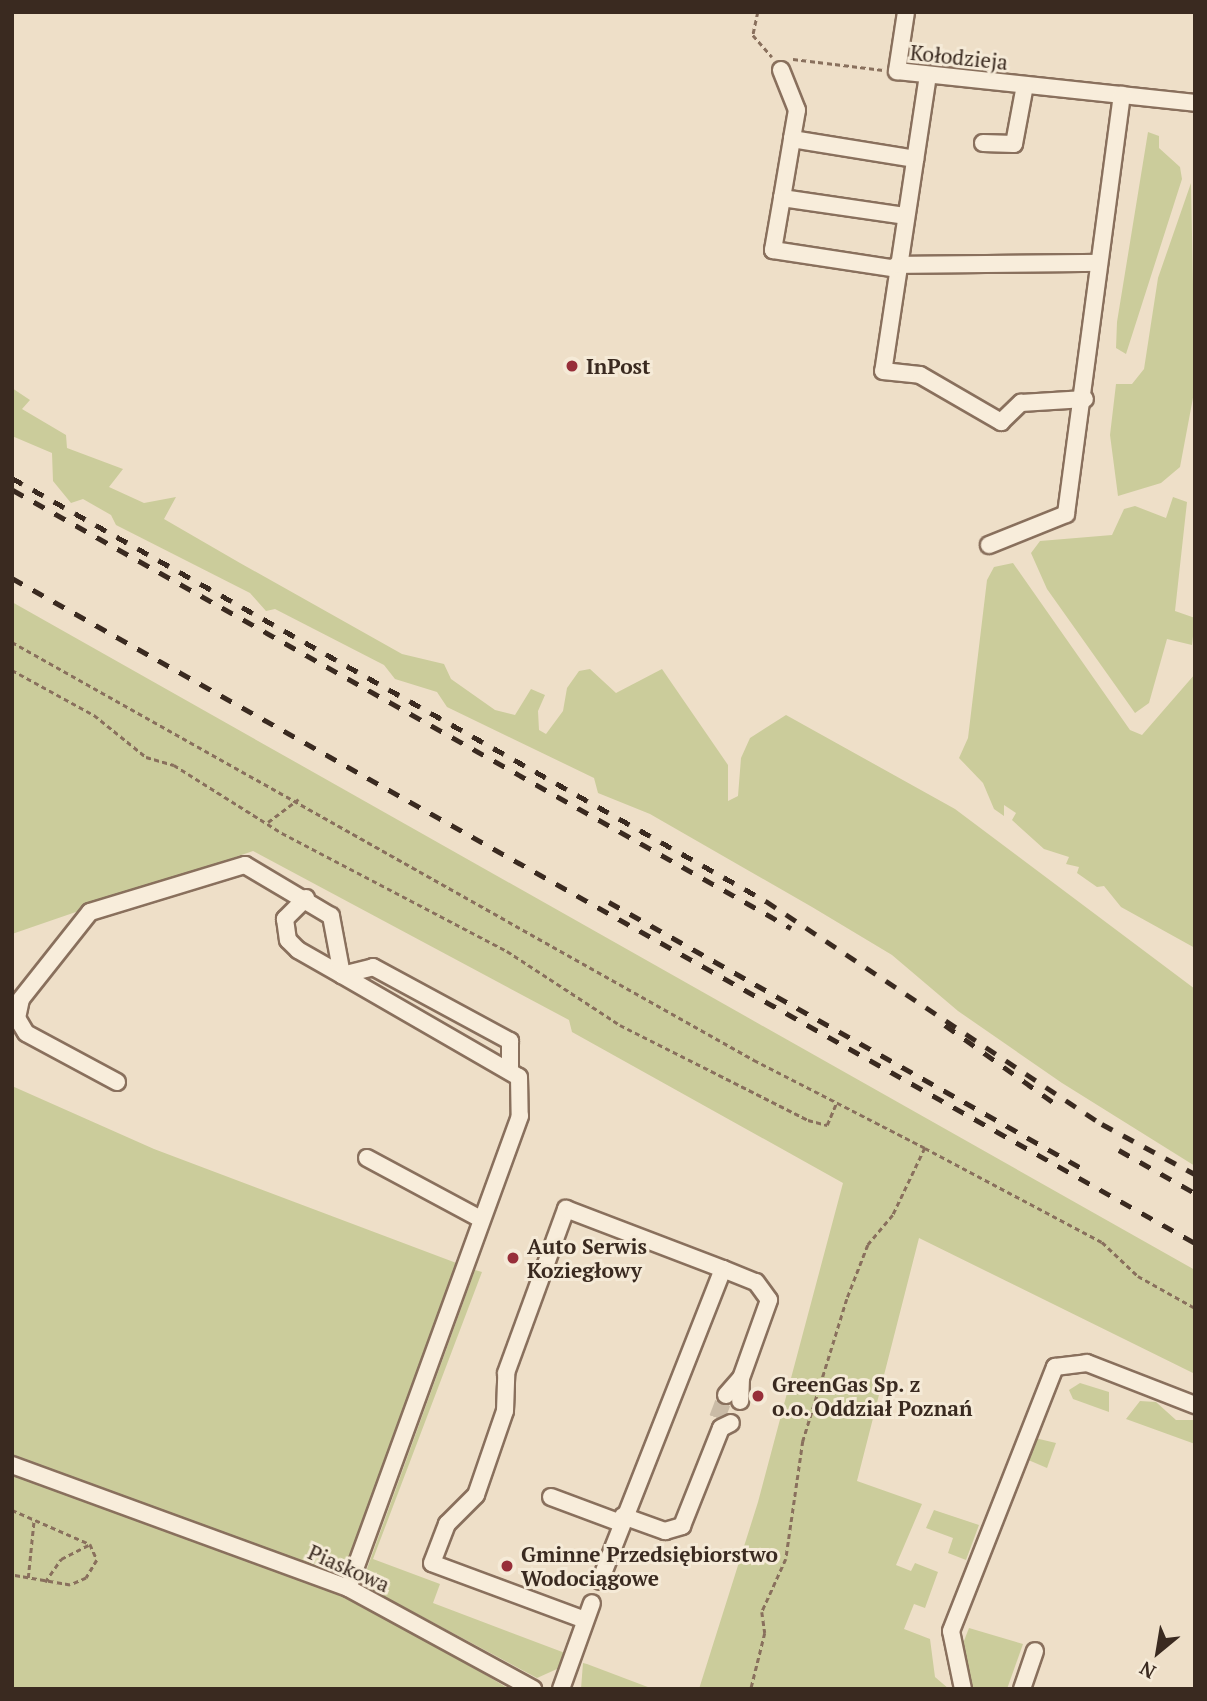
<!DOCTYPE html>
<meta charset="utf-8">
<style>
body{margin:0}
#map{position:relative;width:1207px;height:1701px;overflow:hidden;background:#eedfc8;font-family:"PT Serif",serif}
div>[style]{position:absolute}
.green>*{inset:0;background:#cbcc9b}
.minor-tunnel>*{height:16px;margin-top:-8px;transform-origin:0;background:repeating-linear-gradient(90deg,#cabba6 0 16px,transparent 0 24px)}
.path>*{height:2.5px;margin-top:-1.25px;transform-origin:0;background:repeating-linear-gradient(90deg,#89705d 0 5px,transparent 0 8.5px)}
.roads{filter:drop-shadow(2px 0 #89705d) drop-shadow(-2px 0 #89705d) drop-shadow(0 2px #89705d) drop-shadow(0 -2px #89705d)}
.minor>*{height:16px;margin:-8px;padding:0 8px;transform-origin:8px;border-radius:8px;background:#f8eddb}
.rail>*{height:4.5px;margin-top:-2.25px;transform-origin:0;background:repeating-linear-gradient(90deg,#3a2a20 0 12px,transparent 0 24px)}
.dots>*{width:19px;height:19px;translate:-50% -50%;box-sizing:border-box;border:4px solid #f5ead7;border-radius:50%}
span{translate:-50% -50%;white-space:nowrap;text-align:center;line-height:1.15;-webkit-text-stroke:6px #f5ead7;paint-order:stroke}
.street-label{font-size:21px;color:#3a2a20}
.poi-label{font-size:21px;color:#3a2a20;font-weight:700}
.left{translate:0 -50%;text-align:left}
.frame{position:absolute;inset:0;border:14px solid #3a2a20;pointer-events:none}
.north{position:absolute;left:1123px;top:1617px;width:70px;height:70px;-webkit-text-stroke:5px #f5ead7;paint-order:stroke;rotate:210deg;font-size:19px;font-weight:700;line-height:28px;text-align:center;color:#3a2a20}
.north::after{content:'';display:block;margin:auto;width:24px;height:32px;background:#3a2a20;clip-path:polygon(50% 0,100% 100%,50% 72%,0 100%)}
</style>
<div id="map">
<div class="green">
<i style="clip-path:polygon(1148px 132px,1159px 136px,1159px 148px,1180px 167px,1182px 179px,1126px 354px,1116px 348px,1117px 322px)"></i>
<i style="clip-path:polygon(1191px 183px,1195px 387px,1180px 467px,1161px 483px,1118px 496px,1110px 435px,1116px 384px,1132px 384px,1144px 369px,1158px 278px)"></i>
<i style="clip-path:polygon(12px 388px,30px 400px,22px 409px,66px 435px,67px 448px,123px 469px,109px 487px,144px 503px,176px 497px,164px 519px,240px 563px,402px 654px,444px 664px,451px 679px,495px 710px,515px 715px,531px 689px,545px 695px,538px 711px,539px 730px,546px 734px,563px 711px,567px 688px,579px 671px,590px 669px,616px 693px,662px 669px,728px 765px,728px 801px,738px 796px,741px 758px,750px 738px,786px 715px,955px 809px,1195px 989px,1195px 1166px,1062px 1083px,958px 1011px,892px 955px,812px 907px,650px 814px,598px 793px,594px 778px,447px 707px,437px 692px,395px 679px,384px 665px,275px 609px,266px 611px,250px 593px,116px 525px,111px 515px,83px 499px,71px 503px,53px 481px,52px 453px,12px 436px)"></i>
<i style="clip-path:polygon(1173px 497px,1187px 502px,1175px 611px,1195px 618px,1192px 645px,1167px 639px,1149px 703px,1135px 713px,1047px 589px,1031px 553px,1040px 541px,1112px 535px,1124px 509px,1135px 506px,1166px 518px)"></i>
<i style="clip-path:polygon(1013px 563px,1130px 730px,1142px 735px,1195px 674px,1195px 948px,1121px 907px,1104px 886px,1097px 887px,1077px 873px,1079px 867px,1066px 864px,1069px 857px,1044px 849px,1012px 820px,1016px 813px,1004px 805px,1004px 816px,994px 809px,983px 783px,959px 758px,968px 738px,987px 580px,994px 567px)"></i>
<i style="clip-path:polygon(12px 602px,1195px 1270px,1195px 1374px,919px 1238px,857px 1481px,922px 1504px,896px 1565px,911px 1571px,915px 1563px,938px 1572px,925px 1608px,914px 1604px,904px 1629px,930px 1639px,935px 1677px,949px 1689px,699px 1689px,758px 1502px,843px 1183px,572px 1032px,569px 1020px,253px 851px,12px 934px)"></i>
<i style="clip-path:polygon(12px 1086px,154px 1149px,459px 1264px,346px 1567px,327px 1570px,12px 1456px)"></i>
<i style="clip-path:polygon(475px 1270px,482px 1272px,373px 1559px,440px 1584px,433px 1603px,565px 1653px,557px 1669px,537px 1678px,374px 1591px,364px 1577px)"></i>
<i style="clip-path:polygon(1080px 1383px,1109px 1392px,1109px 1412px,1073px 1399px,1069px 1390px)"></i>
<i style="clip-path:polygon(1140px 1401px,1156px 1402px,1176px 1420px,1195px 1420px,1195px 1444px,1126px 1419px)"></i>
<i style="clip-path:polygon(1035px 1438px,1056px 1443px,1047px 1468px,1026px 1459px)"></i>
<i style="clip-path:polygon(12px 1472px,323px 1588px,402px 1624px,509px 1689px,12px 1689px)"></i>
<i style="clip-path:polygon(934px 1510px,979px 1525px,966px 1560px,948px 1553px,953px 1538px,926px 1528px)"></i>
<i style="clip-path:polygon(969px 1628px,1023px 1644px,1007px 1689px,973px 1689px,962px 1646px)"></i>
<i style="clip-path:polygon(583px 1663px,587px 1664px,653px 1689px,581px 1689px)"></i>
</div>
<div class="minor-tunnel">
<i style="left:717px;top:1418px;width:25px;rotate:-69deg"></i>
</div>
<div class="path">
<i style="left:758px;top:12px;width:24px;rotate:102deg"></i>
<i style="left:753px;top:35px;width:29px;rotate:49deg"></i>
<i style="left:793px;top:59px;width:91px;rotate:7deg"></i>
<i style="left:12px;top:642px;width:852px;rotate:29.39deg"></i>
<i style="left:754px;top:1060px;width:192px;rotate:27.2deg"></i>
<i style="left:925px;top:1148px;width:74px;rotate:115.5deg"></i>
<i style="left:893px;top:1215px;width:39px;rotate:130deg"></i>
<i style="left:868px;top:1245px;width:58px;rotate:111.3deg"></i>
<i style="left:847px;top:1299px;width:149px;rotate:107.2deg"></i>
<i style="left:803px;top:1441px;width:119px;rotate:98.2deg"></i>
<i style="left:786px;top:1559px;width:58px;rotate:114.4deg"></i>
<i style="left:762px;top:1612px;width:21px;rotate:82deg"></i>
<i style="left:765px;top:1633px;width:58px;rotate:104deg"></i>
<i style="left:12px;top:670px;width:94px;rotate:28.8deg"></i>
<i style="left:94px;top:715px;width:67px;rotate:38.9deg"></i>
<i style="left:146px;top:757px;width:29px;rotate:16deg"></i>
<i style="left:174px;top:765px;width:128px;rotate:32.2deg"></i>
<i style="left:282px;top:833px;width:254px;rotate:27.7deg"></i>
<i style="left:507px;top:951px;width:135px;rotate:33.2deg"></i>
<i style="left:620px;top:1025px;width:211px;rotate:26.8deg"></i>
<i style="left:808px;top:1120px;width:20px;rotate:15deg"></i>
<i style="left:827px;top:1125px;width:23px;rotate:-67deg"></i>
<i style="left:268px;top:822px;width:38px;rotate:-37deg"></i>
<i style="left:925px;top:1148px;width:200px;rotate:28deg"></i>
<i style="left:1102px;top:1242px;width:50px;rotate:43.4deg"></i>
<i style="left:1138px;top:1276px;width:65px;rotate:29.3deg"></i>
<i style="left:12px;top:1510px;width:85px;rotate:23.6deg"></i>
<i style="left:90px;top:1544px;width:17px;rotate:66deg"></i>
<i style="left:97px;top:1560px;width:21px;rotate:121deg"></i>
<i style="left:86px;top:1578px;width:17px;rotate:156deg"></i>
<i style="left:70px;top:1585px;width:59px;rotate:-170.2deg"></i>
<i style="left:28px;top:1578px;width:59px;rotate:-84.2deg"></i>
<i style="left:45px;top:1582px;width:28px;rotate:-55deg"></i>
<i style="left:61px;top:1559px;width:31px;rotate:-27deg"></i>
</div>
<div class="roads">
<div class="minor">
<i style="left:906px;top:12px;width:60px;rotate:98.7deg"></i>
<i style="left:897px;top:71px;width:300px;rotate:6.1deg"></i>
<i style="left:781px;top:70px;width:43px;rotate:68.2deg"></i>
<i style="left:797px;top:110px;width:29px;rotate:100deg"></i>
<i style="left:792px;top:139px;width:125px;rotate:9.2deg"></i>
<i style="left:928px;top:75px;width:299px;rotate:98.6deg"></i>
<i style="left:883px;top:371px;width:37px;rotate:6deg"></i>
<i style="left:920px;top:375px;width:94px;rotate:30.1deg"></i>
<i style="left:1001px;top:422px;width:28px;rotate:-44deg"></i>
<i style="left:1021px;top:403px;width:64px;rotate:-3.6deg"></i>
<i style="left:792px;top:139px;width:60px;rotate:99.6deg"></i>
<i style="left:782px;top:198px;width:124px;rotate:8.3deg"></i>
<i style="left:983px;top:143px;width:31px;rotate:2deg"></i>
<i style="left:1014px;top:144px;width:60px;rotate:-79.4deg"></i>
<i style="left:782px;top:198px;width:53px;rotate:99.8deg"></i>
<i style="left:773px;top:250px;width:125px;rotate:8.7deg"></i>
<i style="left:897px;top:265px;width:202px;rotate:-0.6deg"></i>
<i style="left:989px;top:545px;width:83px;rotate:-21.9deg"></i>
<i style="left:1066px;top:514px;width:423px;rotate:-82.4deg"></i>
<i style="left:306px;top:898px;width:30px;rotate:135deg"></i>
<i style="left:285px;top:919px;width:21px;rotate:82deg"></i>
<i style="left:288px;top:940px;width:14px;rotate:45deg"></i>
<i style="left:298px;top:950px;width:51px;rotate:29.6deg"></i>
<i style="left:342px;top:975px;width:32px;rotate:-14deg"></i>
<i style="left:373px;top:967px;width:156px;rotate:28.4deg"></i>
<i style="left:510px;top:1041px;width:27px;rotate:90deg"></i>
<i style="left:117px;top:1082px;width:103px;rotate:-151.7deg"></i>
<i style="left:26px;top:1033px;width:17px;rotate:-121deg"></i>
<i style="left:17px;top:1018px;width:19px;rotate:-78deg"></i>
<i style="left:21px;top:999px;width:111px;rotate:-51.6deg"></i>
<i style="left:90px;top:912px;width:162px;rotate:-16.9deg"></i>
<i style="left:245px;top:865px;width:100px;rotate:30.7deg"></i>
<i style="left:331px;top:916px;width:60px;rotate:79.4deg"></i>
<i style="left:342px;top:975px;width:204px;rotate:30deg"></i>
<i style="left:519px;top:1077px;width:39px;rotate:89deg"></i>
<i style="left:520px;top:1116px;width:502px;rotate:110.02deg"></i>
<i style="left:367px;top:1158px;width:129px;rotate:28.2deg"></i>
<i style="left:723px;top:1269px;width:35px;rotate:22deg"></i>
<i style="left:756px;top:1282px;width:22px;rotate:54deg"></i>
<i style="left:769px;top:1300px;width:83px;rotate:109.7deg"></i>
<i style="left:741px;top:1378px;width:23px;rotate:92deg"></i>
<i style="left:726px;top:1395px;width:23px;rotate:-49deg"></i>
<i style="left:12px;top:1465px;width:358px;rotate:20.1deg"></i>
<i style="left:348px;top:1588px;width:211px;rotate:28.6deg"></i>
<i style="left:551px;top:1497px;width:75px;rotate:20.4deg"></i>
<i style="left:623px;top:1516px;width:45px;rotate:19.7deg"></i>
<i style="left:665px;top:1531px;width:18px;rotate:-16deg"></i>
<i style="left:682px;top:1526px;width:105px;rotate:-68.3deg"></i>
<i style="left:721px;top:1428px;width:11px;rotate:-27deg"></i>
<i style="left:585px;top:1620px;width:163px;rotate:-159.6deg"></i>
<i style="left:432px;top:1563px;width:42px;rotate:-69deg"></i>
<i style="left:447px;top:1524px;width:41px;rotate:-45deg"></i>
<i style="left:476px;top:1495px;width:89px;rotate:-71deg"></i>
<i style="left:505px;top:1411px;width:38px;rotate:-88deg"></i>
<i style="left:506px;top:1373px;width:175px;rotate:-69.9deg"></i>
<i style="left:566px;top:1209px;width:168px;rotate:20.9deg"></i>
<i style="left:723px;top:1269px;width:335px;rotate:111.5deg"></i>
<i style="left:561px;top:1689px;width:91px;rotate:-70.2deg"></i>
<i style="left:963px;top:1689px;width:59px;rotate:-101.7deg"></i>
<i style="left:951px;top:1631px;width:284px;rotate:-68.5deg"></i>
<i style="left:1055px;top:1367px;width:32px;rotate:-7deg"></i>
<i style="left:1087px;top:1363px;width:116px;rotate:21.3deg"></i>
<i style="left:1022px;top:1689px;width:40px;rotate:-71.1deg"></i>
</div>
</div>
<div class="rail">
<i style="left:12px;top:478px;width:865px;rotate:29.29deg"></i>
<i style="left:766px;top:901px;width:403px;rotate:33.6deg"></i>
<i style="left:1102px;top:1124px;width:106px;rotate:28.3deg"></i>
<i style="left:13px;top:490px;width:893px;rotate:29.38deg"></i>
<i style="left:12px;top:578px;width:1357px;rotate:29.34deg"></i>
<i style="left:609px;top:902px;width:546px;rotate:29.38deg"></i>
<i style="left:945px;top:1025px;width:133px;rotate:35.5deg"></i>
<i style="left:1119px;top:1150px;width:87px;rotate:29.5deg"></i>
</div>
<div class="dots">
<i style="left:572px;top:366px;background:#972e39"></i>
<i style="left:513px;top:1258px;background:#972e39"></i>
<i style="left:758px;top:1396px;background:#972e39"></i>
<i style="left:507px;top:1566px;background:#972e39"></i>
</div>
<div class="street-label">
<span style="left:959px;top:57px;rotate:6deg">Kołodzieja</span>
<span style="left:349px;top:1568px;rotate:24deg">Piaskowa</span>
</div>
<div class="poi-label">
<span class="left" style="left:586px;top:366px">InPost</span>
<span class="left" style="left:527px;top:1258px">Auto Serwis<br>Koziegłowy</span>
<span class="left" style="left:772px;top:1396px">GreenGas Sp. z<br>o.o. Oddział Poznań</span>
<span class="left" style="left:521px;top:1566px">Gminne Przedsiębiorstwo<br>Wodociągowe</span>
</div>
<div class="frame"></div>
<div class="north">N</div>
</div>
